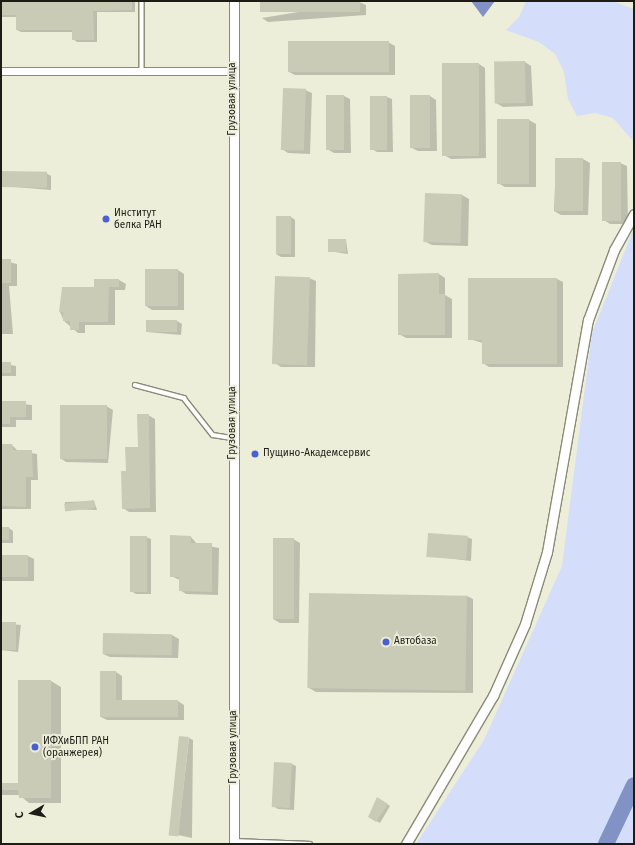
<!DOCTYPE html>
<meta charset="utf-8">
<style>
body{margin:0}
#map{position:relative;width:635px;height:845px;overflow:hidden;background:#edeed9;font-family:"Fira Sans",sans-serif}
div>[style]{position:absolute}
.green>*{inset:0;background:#d4ddf9}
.water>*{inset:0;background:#8292c5}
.shadow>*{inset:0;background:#0003;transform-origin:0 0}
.river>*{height:16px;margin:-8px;padding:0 8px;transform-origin:8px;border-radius:8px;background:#8292c5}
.building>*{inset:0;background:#cacbb7;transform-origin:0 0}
.roads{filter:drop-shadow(1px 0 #8a8a78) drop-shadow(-1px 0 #8a8a78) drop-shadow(0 1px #8a8a78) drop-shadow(0 -1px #8a8a78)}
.service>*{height:3.5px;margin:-1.75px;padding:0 1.75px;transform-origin:1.75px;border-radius:1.75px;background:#fff}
.minor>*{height:7px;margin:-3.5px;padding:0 3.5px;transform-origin:3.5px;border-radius:3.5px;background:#fff}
.tertiary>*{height:9px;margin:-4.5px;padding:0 4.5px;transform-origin:4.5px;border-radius:4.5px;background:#fff}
.dots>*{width:11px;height:11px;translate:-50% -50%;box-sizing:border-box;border:2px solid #edeed9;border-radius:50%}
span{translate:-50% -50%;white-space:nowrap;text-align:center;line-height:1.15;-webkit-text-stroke:3.5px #edeed9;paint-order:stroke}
.street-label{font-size:10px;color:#1d1d16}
.poi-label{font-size:10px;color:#1d1d16}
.left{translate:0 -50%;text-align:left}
.frame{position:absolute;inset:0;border:2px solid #1d1d16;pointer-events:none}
.north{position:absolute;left:12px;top:793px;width:40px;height:40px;-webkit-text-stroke:3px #edeed9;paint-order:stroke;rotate:261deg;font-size:11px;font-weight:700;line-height:16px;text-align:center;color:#1d1d16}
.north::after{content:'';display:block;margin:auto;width:14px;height:18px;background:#1d1d16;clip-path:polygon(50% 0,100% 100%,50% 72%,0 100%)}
</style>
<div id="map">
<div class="green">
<i style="clip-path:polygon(526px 1px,612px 1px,634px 9px,634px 142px,613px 118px,595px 113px,577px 116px,568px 99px,564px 72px,555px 54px,539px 42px,506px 30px,519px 17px)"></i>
<i style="clip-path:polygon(634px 228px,634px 844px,416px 844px,484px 740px,562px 566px,592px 333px)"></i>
</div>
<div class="water">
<i style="clip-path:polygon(471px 1px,495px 1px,483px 17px)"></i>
</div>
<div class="shadow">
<i style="clip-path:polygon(1px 1px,135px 1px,135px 12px,97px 12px,97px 42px,77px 42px,73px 39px,73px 32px,21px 32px,17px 30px,17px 17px,1px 17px)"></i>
<i style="clip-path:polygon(359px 2px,366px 5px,366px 15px,268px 22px,262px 18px)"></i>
<i style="clip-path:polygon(388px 42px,395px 46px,395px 75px,295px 75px,289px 72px)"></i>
<i style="clip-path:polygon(525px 62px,531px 66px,533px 106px,503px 107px,496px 103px)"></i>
<i style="clip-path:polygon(479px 64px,485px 68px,486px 158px,451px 159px,444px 155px)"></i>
<i style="clip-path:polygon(305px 90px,312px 93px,310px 154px,288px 153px,282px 149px)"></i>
<i style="clip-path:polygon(344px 96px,350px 99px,351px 153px,334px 153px,327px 149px)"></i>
<i style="clip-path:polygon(430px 96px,436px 100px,437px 151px,418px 151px,412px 148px)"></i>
<i style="clip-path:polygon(387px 97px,392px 99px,393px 152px,377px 152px,372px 149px)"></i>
<i style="clip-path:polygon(498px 120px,529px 120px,536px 124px,536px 187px,505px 187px,498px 183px)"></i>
<i style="clip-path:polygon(556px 159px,583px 159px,590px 163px,588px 215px,561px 215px,554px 211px)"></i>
<i style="clip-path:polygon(620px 163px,627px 166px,628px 224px,610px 224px,604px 220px)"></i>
<i style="clip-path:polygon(46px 173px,51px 176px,51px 190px,2px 186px)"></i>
<i style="clip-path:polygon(426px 194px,462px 195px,469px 199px,468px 246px,432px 245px,426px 242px)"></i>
<i style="clip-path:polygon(291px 217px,295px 220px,295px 257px,281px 257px,276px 254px)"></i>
<i style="clip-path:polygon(346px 240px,348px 254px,328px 251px)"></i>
<i style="clip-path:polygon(1px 260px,17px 264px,17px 286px,9px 286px,13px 334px,1px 334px)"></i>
<i style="clip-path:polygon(178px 270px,184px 274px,184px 310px,152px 310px,146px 306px)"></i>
<i style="clip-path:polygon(439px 274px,445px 278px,445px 295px,452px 299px,452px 338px,406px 338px,399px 334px)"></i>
<i style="clip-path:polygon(309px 278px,316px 281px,315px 367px,281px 367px,275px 363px)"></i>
<i style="clip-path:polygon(557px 279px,563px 282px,563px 367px,489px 367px,483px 363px,483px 343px,469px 339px)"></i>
<i style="clip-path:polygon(95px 280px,119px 280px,126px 284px,125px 290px,115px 290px,115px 325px,85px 325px,85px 333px,78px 333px,64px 321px,60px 312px,95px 288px)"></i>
<i style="clip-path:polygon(177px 321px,182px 324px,181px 335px,147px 332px)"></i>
<i style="clip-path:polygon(1px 363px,16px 366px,16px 376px,1px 376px)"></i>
<i style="clip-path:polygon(1px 402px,32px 405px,32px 420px,16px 420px,16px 427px,1px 427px)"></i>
<i style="clip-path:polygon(106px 406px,113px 410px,108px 463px,66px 462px,60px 458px)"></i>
<i style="clip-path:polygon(148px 415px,155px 419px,156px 512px,129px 512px,123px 508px,127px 472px,139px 448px)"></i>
<i style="clip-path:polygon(12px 445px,18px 451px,37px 454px,38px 480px,31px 480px,31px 509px,1px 509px,1px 446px)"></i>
<i style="clip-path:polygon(94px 501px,97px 510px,65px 509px,65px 502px)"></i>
<i style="clip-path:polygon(9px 528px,13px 531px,13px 543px,1px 543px,1px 529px)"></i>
<i style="clip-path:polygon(146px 537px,151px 539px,151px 594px,136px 594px,131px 591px)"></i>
<i style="clip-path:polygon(191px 537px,197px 544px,219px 548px,218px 595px,186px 594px,180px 590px,180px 580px,171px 576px)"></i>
<i style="clip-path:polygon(467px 537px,472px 539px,471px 561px,428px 556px)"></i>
<i style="clip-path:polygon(293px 539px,300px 543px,299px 623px,280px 623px,273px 619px)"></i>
<i style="clip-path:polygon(1px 556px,28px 556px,34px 559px,34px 581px,1px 581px)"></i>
<i style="clip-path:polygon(467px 596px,473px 599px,473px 693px,316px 692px,309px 688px)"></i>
<i style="left:1px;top:623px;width:20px;height:27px;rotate:6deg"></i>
<i style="clip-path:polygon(104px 634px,172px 635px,179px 639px,178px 658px,110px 657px,103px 654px)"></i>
<i style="clip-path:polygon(116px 672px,122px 676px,122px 701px,178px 701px,184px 705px,184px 720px,107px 720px,101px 717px)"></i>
<i style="clip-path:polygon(19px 681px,51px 681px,61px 687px,61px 803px,29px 803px,19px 795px,1px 795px,1px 784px,19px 784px)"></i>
<i style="clip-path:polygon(189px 738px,193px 740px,192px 838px,178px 835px)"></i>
<i style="clip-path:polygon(292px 764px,296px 766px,294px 810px,278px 809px,273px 806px)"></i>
<i style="clip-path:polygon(377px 798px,390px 806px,380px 823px,369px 817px)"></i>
</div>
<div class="river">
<i style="left:606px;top:844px;width:65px;rotate:-64.6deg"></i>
</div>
<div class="building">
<i style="clip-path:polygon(1px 1px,132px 1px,132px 10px,93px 11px,94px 40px,72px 40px,72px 30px,16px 30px,16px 15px,1px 15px)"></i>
<i style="left:360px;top:1px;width:11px;height:100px;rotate:90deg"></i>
<i style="left:288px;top:41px;width:101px;height:31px"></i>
<i style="left:525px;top:61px;width:42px;height:31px;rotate:89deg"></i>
<i style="left:442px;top:63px;width:37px;height:93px"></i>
<i style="left:283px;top:88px;width:23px;height:62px;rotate:2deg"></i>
<i style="left:326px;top:95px;width:18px;height:55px"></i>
<i style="left:410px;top:95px;width:20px;height:53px"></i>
<i style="left:370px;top:96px;width:17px;height:54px"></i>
<i style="left:497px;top:119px;width:32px;height:65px"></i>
<i style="left:555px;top:158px;width:28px;height:53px"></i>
<i style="left:602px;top:162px;width:19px;height:59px"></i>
<i style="left:1px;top:171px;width:46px;height:16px;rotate:1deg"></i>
<i style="left:425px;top:193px;width:37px;height:49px;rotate:2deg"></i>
<i style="left:276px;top:216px;width:15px;height:38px"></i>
<i style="left:328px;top:239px;width:18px;height:13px"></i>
<i style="left:1px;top:259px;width:10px;height:24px"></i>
<i style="left:145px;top:269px;width:33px;height:37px"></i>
<i style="clip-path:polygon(439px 273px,439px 294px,445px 294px,445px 335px,398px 335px,398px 274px)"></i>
<i style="left:275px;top:276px;width:35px;height:88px;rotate:2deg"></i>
<i style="clip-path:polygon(468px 278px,557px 278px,557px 364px,482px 364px,482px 340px,468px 340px)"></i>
<i style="clip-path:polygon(94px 279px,119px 279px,119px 287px,109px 287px,108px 322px,79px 322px,79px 330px,70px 330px,70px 321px,63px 321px,63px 312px,59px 312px,62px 287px,94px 287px)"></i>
<i style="left:146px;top:320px;width:31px;height:12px"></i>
<i style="left:1px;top:362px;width:10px;height:11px"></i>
<i style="clip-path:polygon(1px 401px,26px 401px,26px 417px,10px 417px,10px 424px,1px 424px)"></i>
<i style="left:60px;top:405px;width:47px;height:54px"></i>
<i style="clip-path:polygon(137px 414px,149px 414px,150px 508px,122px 509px,121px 471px,126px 471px,125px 447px,138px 447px)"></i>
<i style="clip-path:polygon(1px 444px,12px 444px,13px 450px,32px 450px,33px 477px,26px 477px,26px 507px,1px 506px)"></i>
<i style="left:94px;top:500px;width:8px;height:30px;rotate:83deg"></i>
<i style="left:9px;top:527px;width:13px;height:8px;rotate:90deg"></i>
<i style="left:428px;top:533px;width:40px;height:24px;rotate:4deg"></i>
<i style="clip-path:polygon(170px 535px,191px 536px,191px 543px,212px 543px,212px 592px,179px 591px,179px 577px,170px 577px)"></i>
<i style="left:130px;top:536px;width:17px;height:56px"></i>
<i style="left:273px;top:538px;width:21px;height:81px"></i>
<i style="left:1px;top:555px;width:27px;height:22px"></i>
<i style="left:309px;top:593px;width:158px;height:95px;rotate:1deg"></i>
<i style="left:1px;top:622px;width:15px;height:28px"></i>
<i style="left:103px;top:633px;width:69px;height:21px;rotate:1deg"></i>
<i style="clip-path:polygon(100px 671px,116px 671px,116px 700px,178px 700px,178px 717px,100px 717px)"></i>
<i style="clip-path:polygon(18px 680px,51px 680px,51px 798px,19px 798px,18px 790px,1px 790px,1px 783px,18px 783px)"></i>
<i style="left:179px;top:736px;width:10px;height:100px;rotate:6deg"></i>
<i style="left:274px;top:762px;width:18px;height:45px;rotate:3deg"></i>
<i style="clip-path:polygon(377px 797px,388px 804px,376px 822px,368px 817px)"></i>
</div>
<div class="roads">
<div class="service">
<i style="left:142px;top:1px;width:70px;rotate:90deg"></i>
<i style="left:135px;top:385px;width:51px;rotate:14.9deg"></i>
<i style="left:184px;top:398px;width:47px;rotate:51.9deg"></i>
<i style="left:213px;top:435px;width:20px;rotate:9deg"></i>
<i style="left:236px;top:841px;width:74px;rotate:2.3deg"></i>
</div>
<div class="minor">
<i style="left:1px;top:71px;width:232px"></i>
</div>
<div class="tertiary">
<i style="left:234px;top:1px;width:843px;rotate:90deg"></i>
<i style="left:406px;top:844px;width:172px;rotate:-59.6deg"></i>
<i style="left:493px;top:696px;width:79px;rotate:-66deg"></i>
<i style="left:525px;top:624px;width:75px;rotate:-73deg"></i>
<i style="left:547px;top:552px;width:236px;rotate:-80deg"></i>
<i style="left:588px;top:320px;width:75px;rotate:-69.6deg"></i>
<i style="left:614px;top:250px;width:41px;rotate:-60.9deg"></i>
</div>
</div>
<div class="dots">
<i style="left:106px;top:219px;background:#4a61d6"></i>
<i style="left:255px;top:454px;background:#4a61d6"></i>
<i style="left:386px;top:642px;background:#4a61d6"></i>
<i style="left:35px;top:747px;background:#4a61d6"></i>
</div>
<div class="street-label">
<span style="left:233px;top:99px;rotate:-90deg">Грузовая улица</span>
<span style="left:233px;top:423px;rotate:-90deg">Грузовая улица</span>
<span style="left:234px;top:747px;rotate:-90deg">Грузовая улица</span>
</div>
<div class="poi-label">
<span class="left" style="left:114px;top:219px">Институт<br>белка РАН</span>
<span class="left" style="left:263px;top:454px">Пущино-Академсервис</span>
<span class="left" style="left:394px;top:642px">Автобаза</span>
<span class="left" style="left:43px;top:747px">ИФХиБПП РАН<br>(оранжерея)</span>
</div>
<div class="frame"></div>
<div class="north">С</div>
</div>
